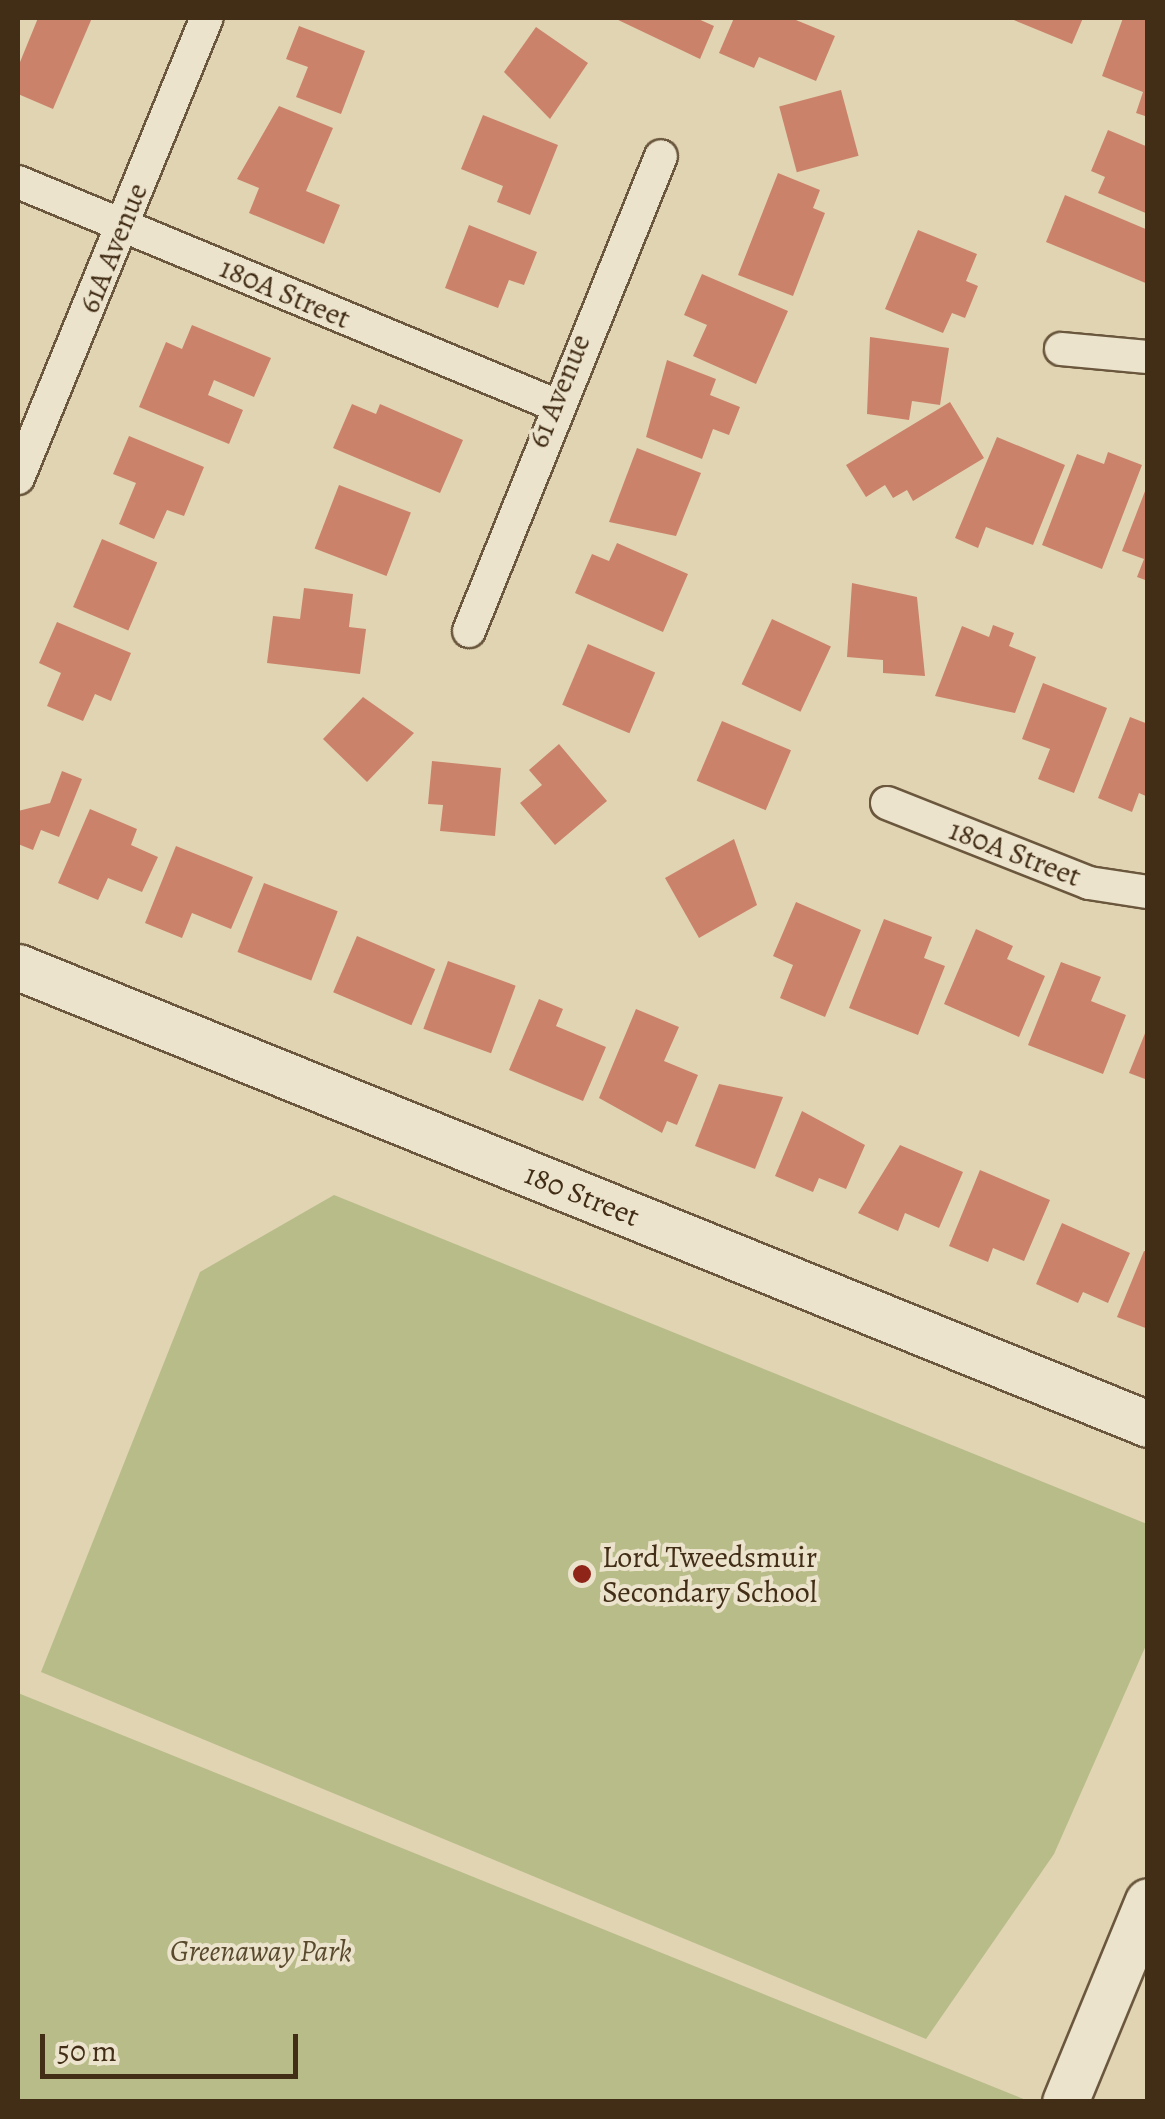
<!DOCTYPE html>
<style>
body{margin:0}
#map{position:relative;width:1165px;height:2119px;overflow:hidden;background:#e1d4b2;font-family:Alegreya,serif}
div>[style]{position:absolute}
.green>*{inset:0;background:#b7bc89}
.building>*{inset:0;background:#ca836a;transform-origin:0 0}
.roads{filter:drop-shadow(2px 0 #6a573d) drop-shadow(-2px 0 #6a573d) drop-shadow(0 2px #6a573d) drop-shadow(0 -2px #6a573d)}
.street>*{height:32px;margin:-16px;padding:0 16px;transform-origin:16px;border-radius:16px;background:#ece3cd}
.secondary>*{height:45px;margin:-22.5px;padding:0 22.5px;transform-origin:22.5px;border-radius:22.5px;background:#ece3cd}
.dots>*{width:28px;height:28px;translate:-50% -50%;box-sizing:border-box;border:5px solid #ece3cd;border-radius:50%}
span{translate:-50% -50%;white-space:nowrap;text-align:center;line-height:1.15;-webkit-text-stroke:8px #ece3cd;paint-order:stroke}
.street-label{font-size:30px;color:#422d16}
.poi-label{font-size:30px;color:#422d16}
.left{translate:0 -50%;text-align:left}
.park-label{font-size:30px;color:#594a2d;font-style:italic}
.frame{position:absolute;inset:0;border:20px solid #422d16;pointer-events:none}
.scale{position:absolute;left:40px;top:2034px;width:258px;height:45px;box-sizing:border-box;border:5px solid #422d16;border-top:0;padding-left:12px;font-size:30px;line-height:35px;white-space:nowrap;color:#422d16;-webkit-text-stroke:8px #ece3cd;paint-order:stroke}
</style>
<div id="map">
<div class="green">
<i style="clip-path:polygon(334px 1195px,1147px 1524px,1147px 1643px,1054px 1854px,926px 2039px,41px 1672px,200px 1272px)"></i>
<i style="clip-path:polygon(18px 1693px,1026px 2100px,18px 2101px)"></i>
</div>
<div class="building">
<i style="clip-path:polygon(38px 18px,92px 18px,53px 109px,18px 94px,18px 67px)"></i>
<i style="clip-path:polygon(614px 18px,696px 18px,714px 26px,700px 59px)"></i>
<i style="clip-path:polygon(734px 18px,791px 18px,835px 36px,816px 81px,759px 57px,754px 68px,719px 53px)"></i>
<i style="clip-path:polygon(1009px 18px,1083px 18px,1072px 44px)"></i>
<i style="clip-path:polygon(1123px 18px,1148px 20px,1148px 117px,1136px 113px,1143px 92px,1102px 76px)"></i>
<i style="clip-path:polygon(299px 26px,365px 51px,341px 114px,296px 97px,308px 67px,286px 59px)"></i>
<i style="clip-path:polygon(536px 27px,588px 63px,550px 119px,504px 72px)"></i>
<i style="left:841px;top:90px;width:68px;height:64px;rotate:75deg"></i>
<i style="clip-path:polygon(279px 106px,333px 128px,306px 191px,340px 205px,324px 244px,249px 213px,259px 188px,237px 179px)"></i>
<i style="clip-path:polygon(483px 115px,558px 145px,530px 215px,497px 202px,503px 186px,461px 169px)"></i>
<i style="clip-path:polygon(1108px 130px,1148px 147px,1148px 214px,1098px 193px,1105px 177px,1091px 171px)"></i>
<i style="clip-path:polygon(778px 173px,820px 190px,813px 208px,825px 213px,793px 296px,738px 275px)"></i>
<i style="clip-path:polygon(1065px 195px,1148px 230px,1148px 284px,1046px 242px)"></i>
<i style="clip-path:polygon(469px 225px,537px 252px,524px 285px,509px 280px,498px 308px,445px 288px)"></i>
<i style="clip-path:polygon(918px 230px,977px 254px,966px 281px,978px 286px,965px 318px,952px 313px,943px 333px,885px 309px)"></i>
<i style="clip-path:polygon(702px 274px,788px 311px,756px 384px,693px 356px,707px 325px,684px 315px)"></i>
<i style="clip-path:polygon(192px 325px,271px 358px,254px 397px,214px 380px,208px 395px,243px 410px,229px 444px,139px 407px,166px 342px,182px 349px)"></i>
<i style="clip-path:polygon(870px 337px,949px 348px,940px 405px,912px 401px,909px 420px,867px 414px)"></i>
<i style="clip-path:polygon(667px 360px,716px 379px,710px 395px,740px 407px,729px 435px,713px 429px,702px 459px,646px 437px)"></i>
<i style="clip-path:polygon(950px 402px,984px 458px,913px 501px,907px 490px,893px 498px,885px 485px,866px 497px,846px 465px)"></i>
<i style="clip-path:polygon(352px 404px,376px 414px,380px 404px,463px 440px,440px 493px,333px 448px)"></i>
<i style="clip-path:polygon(129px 436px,204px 467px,184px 516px,167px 510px,154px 539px,119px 524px,136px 483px,113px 474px)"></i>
<i style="clip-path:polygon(997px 437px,1065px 465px,1033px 545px,986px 527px,978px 548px,955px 538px)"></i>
<i style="clip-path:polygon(637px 448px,701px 473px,676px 536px,609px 522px)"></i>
<i style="clip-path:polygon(1108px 452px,1142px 465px,1102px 569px,1042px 545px,1077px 454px,1104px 464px)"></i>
<i style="left:339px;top:485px;width:77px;height:68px;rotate:21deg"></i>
<i style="clip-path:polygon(1147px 486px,1148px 486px,1148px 581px,1137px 577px,1144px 559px,1122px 551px)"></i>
<i style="left:102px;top:539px;width:60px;height:74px;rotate:23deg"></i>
<i style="clip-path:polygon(617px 543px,688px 574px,663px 632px,575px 593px,592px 554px,609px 561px)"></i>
<i style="clip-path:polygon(852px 583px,917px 597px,925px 676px,883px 673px,883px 660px,847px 657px)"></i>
<i style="clip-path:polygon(304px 588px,353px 594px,349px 627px,366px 629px,360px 674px,267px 663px,273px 616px,300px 619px)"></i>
<i style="left:772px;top:619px;width:65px;height:72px;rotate:25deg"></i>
<i style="clip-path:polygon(57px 622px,131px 653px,111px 701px,95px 694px,83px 721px,47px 706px,61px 673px,39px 663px)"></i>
<i style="clip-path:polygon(993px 625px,1014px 633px,1009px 646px,1036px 657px,1015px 713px,935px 696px,962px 626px,989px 637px)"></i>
<i style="left:588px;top:644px;width:73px;height:66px;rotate:23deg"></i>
<i style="clip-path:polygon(1043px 683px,1107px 708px,1074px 793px,1038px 779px,1050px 749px,1022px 739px)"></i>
<i style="clip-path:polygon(363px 697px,414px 733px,367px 782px,323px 739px)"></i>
<i style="clip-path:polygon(1130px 717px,1148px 724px,1148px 797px,1139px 793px,1132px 812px,1098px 798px)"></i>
<i style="left:722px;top:721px;width:75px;height:65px;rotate:23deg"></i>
<i style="clip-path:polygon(559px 744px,607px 801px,555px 845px,520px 803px,542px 785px,529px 770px)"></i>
<i style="clip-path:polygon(432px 761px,501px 768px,495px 836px,440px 831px,443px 805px,428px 804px)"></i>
<i style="clip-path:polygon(62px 771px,82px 779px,59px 837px,41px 830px,33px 850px,18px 844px,18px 811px,50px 803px)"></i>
<i style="clip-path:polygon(90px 809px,137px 829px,131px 845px,158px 857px,142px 892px,108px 878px,98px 900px,58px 883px)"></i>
<i style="clip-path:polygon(734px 839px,757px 905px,699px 938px,665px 878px)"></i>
<i style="clip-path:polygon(176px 846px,253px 877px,231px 929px,192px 913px,182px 938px,145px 923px)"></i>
<i style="left:264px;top:883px;width:79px;height:74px;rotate:21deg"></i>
<i style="clip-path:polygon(796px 902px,861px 930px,825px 1017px,780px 998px,793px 965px,773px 956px)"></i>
<i style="clip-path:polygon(884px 919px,932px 937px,924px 958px,945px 966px,918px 1035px,849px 1008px)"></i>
<i style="clip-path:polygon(976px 929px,1013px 946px,1007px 959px,1045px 976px,1019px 1037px,944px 1004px)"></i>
<i style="left:357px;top:936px;width:85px;height:61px;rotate:23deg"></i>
<i style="left:448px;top:961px;width:72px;height:72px;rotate:20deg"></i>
<i style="clip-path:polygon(1061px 962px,1101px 977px,1091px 1001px,1126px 1015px,1103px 1074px,1028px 1045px)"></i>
<i style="clip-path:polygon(539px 999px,563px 1009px,556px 1026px,606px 1047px,583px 1101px,509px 1070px)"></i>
<i style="clip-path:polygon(636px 1009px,679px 1027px,664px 1061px,698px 1075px,677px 1125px,667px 1121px,662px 1133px,599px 1098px)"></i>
<i style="clip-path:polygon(1148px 1026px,1148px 1074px,1145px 1079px,1129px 1073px)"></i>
<i style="clip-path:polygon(719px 1084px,783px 1097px,755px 1169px,695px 1146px)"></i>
<i style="clip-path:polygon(802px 1111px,865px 1145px,846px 1189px,819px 1178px,813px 1192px,775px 1176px)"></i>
<i style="clip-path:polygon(900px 1145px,963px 1172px,939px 1228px,905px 1213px,898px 1231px,858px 1213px)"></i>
<i style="clip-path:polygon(980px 1170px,1050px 1200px,1024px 1261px,993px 1248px,988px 1262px,949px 1246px)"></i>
<i style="clip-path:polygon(1062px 1223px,1130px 1253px,1108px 1303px,1083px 1292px,1078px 1303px,1036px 1284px)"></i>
<i style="clip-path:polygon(1144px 1251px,1148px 1252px,1148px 1329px,1117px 1317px)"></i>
</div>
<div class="roads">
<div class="street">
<i style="left:18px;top:182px;width:579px;rotate:22.54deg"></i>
<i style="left:1061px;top:349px;width:87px;rotate:5.3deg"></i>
<i style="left:18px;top:478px;width:497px;rotate:-67.7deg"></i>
<i style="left:469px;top:631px;width:512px;rotate:-67.99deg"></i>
<i style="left:887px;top:803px;width:217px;rotate:21.6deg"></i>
<i style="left:1089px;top:883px;width:60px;rotate:8.7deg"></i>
</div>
<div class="secondary">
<i style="left:18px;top:967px;width:1219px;rotate:22.02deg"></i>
<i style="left:1065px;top:2102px;width:217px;rotate:-67.6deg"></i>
</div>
</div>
<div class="dots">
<i style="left:582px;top:1574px;background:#8f2418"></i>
</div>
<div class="street-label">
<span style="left:113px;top:248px;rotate:-68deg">61A Avenue</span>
<span style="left:285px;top:293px;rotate:23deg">180A Street</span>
<span style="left:559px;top:391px;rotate:-68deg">61 Avenue</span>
<span style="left:1015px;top:853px;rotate:21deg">180A Street</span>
<span style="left:582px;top:1195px;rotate:22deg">180 Street</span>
</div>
<div class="poi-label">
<span class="left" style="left:602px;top:1574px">Lord Tweedsmuir<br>Secondary School</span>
</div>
<div class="park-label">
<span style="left:261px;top:1951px">Greenaway Park</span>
</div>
<div class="frame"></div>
<div class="scale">50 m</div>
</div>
